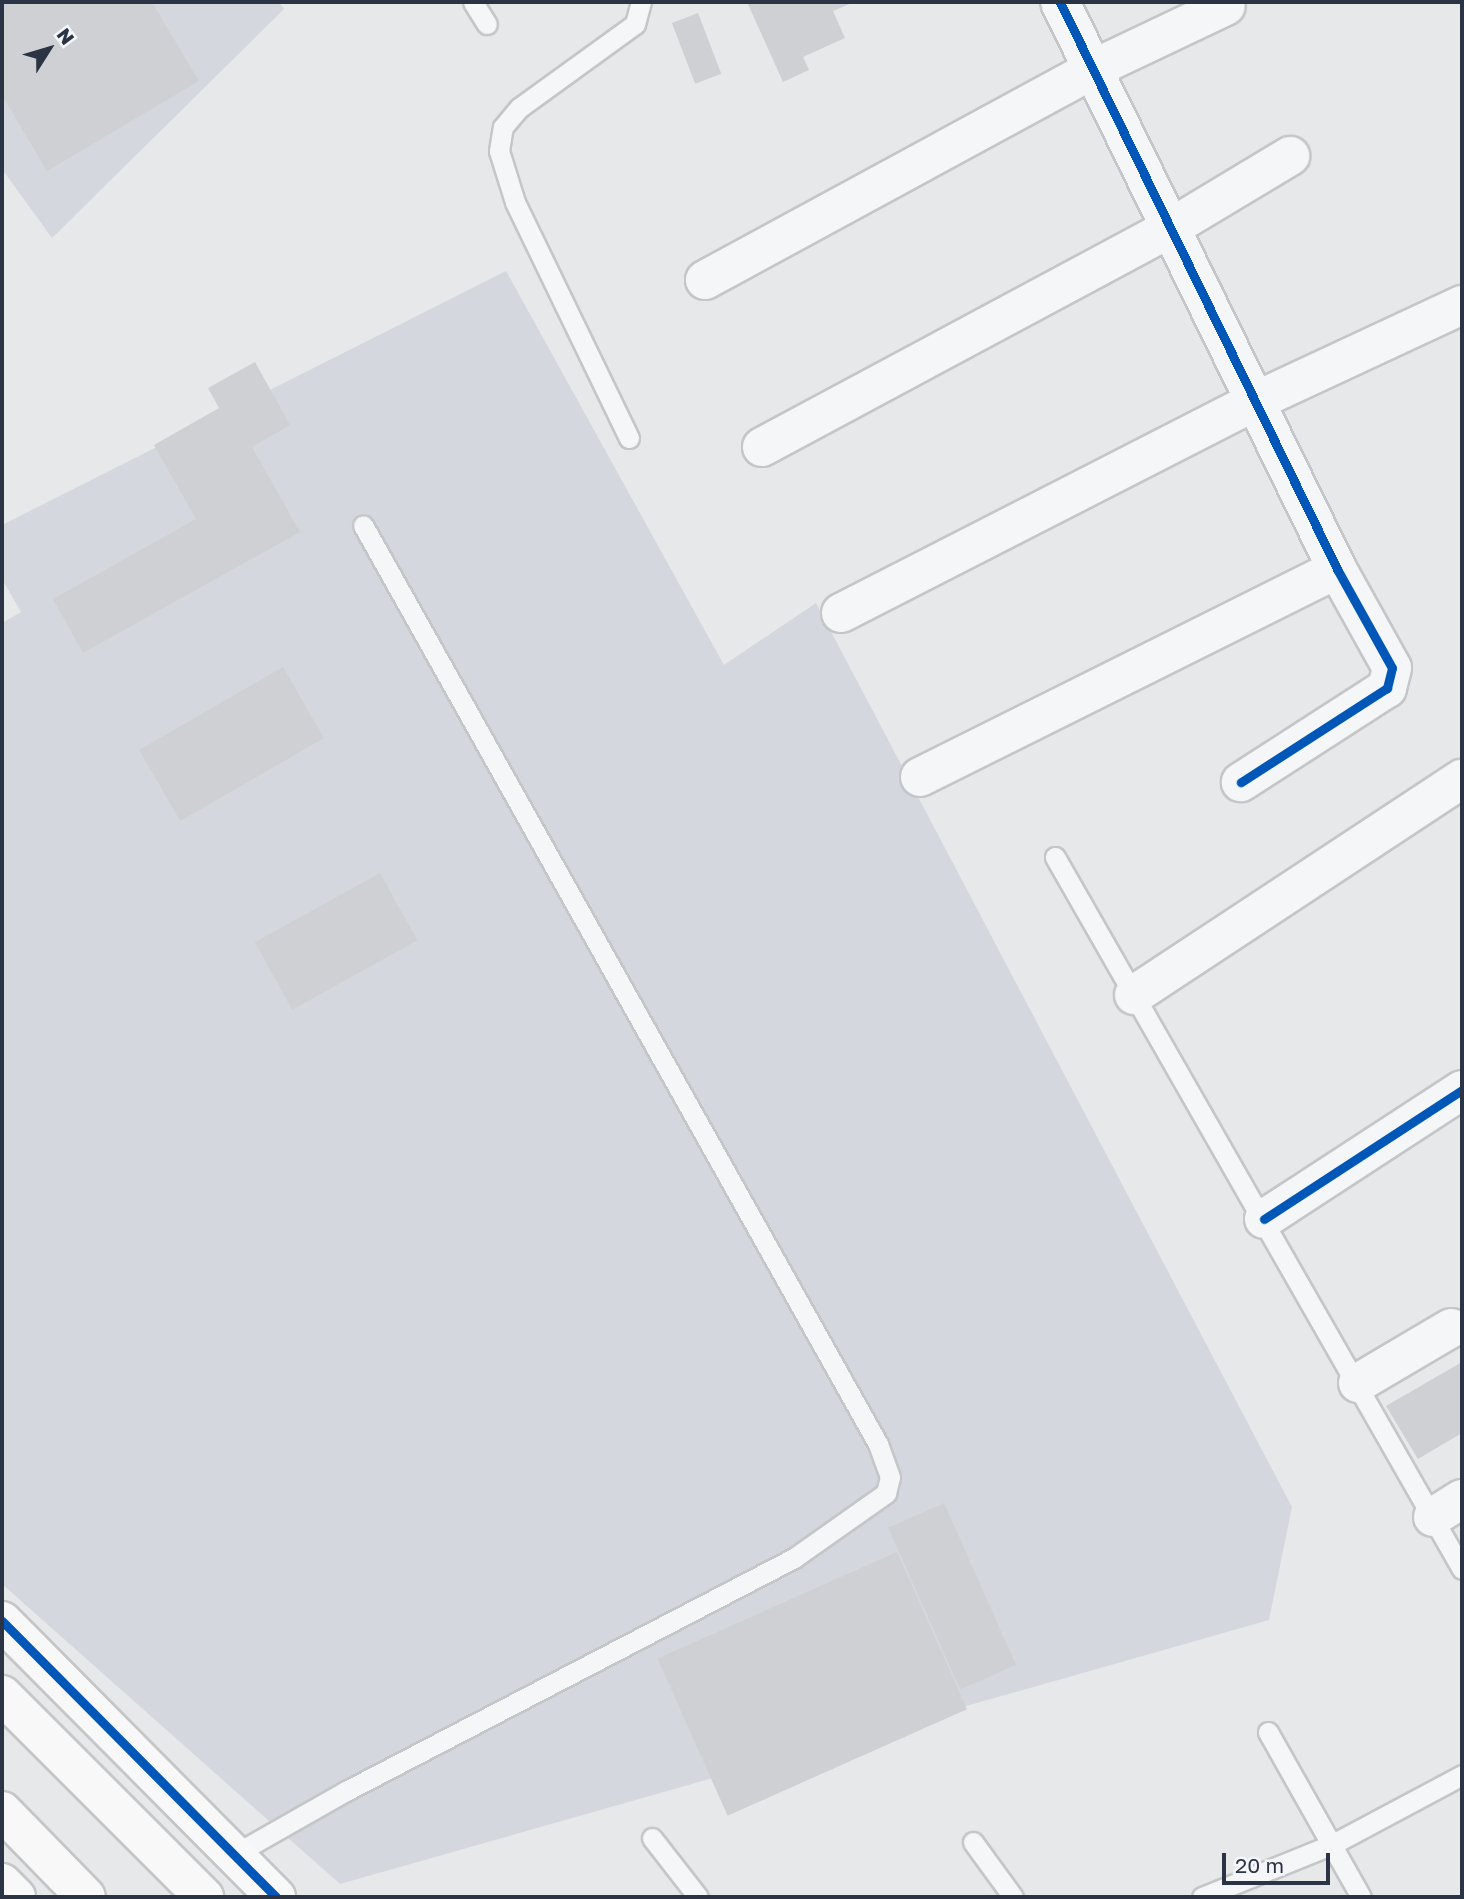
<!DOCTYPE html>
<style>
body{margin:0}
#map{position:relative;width:1464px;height:1899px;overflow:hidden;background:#e6e8ea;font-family:"Golos Text",sans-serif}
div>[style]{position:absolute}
.built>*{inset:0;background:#d4d7dd}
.building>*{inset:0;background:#ced0d3;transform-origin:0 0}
.roads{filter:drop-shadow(2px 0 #c4c6c8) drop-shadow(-2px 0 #c4c6c8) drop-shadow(0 2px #c4c6c8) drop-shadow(0 -2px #c4c6c8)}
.lane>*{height:19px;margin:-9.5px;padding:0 9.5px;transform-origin:9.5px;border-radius:9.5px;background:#f5f6f7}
.street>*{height:38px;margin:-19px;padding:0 19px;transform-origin:19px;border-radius:19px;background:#f5f6f7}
.secondary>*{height:38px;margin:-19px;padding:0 19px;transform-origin:19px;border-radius:19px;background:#f8f8f8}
.highway>*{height:38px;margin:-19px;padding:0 19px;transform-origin:19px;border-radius:19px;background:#f8f8f8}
.cycleway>*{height:9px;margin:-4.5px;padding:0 4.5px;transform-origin:4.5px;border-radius:4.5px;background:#0057b8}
span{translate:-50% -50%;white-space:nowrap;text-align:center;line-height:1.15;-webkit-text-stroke:7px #f4f6f9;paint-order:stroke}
.frame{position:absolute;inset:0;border:4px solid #2b3445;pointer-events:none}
.north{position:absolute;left:14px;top:14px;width:70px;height:70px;-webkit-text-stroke:5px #f4f6f9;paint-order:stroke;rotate:53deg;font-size:19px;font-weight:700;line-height:28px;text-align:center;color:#2b3445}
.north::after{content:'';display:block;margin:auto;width:24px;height:32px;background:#2b3445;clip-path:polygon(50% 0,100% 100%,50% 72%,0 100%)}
.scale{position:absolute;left:1222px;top:1853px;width:108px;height:32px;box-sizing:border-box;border:4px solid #2b3445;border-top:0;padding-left:9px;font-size:21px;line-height:24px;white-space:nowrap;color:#2b3445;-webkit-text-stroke:5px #f4f6f9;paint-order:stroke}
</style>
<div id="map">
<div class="built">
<i style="clip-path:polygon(2px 2px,279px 2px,284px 9px,52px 238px,2px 169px)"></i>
<i style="clip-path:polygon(506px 271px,724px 665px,816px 603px,1292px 1507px,1269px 1620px,340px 1884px,2px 1584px,2px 623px,21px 612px,2px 579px,2px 525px)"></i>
</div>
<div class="building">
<i style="clip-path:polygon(2px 2px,152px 2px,199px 81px,47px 171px,2px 95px)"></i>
<i style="clip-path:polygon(747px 2px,854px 2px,833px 11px,845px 38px,803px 57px,809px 70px,783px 82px)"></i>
<i style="left:698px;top:13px;width:65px;height:28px;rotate:69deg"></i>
<i style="clip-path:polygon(255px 362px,290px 425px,252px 447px,300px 532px,83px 653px,53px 599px,196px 519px,154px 445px,219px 408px,208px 388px)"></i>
<i style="left:283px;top:667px;width:82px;height:166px;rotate:60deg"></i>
<i style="left:380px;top:873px;width:77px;height:143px;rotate:61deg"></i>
<i style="clip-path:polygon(1462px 1362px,1462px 1433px,1418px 1459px,1386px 1406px)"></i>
<i style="left:944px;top:1503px;width:177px;height:61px;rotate:66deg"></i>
<i style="left:897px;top:1552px;width:172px;height:262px;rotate:66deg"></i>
</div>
<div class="roads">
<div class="lane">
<i style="left:473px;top:2px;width:26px;rotate:58deg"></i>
<i style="left:629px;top:438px;width:262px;rotate:-115.8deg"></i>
<i style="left:515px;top:202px;width:53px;rotate:-107.4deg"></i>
<i style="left:499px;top:151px;width:24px;rotate:-81deg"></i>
<i style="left:503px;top:127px;width:25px;rotate:-50deg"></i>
<i style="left:519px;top:108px;width:143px;rotate:-35.9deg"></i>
<i style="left:635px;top:24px;width:23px;rotate:-75deg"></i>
<i style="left:1055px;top:857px;width:820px;rotate:60.25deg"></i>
<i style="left:1268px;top:1732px;width:189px;rotate:60.6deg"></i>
<i style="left:652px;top:1838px;width:75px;rotate:52.1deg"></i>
<i style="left:973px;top:1842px;width:68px;rotate:54deg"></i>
<i style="left:235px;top:1854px;width:128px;rotate:-29.6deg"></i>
<i style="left:346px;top:1791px;width:505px;rotate:-27.48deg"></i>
<i style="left:794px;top:1558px;width:113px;rotate:-35.2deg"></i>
<i style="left:886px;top:1493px;width:16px;rotate:-76deg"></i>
<i style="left:890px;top:1477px;width:35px;rotate:-110deg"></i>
<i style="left:878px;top:1444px;width:1053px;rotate:-119.27deg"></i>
<i style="left:1202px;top:1897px;width:139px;rotate:-22deg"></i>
<i style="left:1331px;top:1845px;width:149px;rotate:-28.1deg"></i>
</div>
<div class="street">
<i style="left:1060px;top:2px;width:631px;rotate:63.96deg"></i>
<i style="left:1337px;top:569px;width:113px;rotate:60.9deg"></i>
<i style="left:1392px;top:668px;width:21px;rotate:104deg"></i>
<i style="left:1387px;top:688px;width:174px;rotate:147.2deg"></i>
<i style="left:705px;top:280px;width:439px;rotate:-28.5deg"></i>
<i style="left:1091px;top:70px;width:149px;rotate:-25.4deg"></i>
<i style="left:762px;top:447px;width:465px;rotate:-28.2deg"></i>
<i style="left:1172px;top:227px;width:138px;rotate:-31deg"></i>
<i style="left:841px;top:613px;width:466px;rotate:-27.1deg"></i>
<i style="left:1256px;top:401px;width:227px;rotate:-25deg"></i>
<i style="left:920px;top:777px;width:466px;rotate:-26.5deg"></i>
<i style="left:1134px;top:995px;width:393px;rotate:-33.4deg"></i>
<i style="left:1264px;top:1219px;width:236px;rotate:-33.1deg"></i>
<i style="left:1358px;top:1383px;width:108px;rotate:-30.6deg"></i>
<i style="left:1433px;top:1517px;width:34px;rotate:-32deg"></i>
</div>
<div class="secondary">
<i style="left:2px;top:1621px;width:389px;rotate:45.2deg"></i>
<i style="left:2px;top:1883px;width:20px;rotate:45deg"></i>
</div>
<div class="highway">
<i style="left:2px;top:1695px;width:286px;rotate:45deg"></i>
<i style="left:2px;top:1811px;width:120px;rotate:45.7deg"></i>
</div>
</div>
<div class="cycleway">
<i style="left:1060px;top:2px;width:631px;rotate:63.96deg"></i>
<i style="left:1337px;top:569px;width:113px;rotate:60.9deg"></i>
<i style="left:1392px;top:668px;width:21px;rotate:104deg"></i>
<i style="left:1387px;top:688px;width:174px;rotate:147.2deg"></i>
<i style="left:1264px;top:1219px;width:236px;rotate:-33.1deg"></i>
<i style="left:2px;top:1621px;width:389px;rotate:45.2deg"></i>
</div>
<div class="frame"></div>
<div class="north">N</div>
<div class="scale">20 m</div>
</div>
